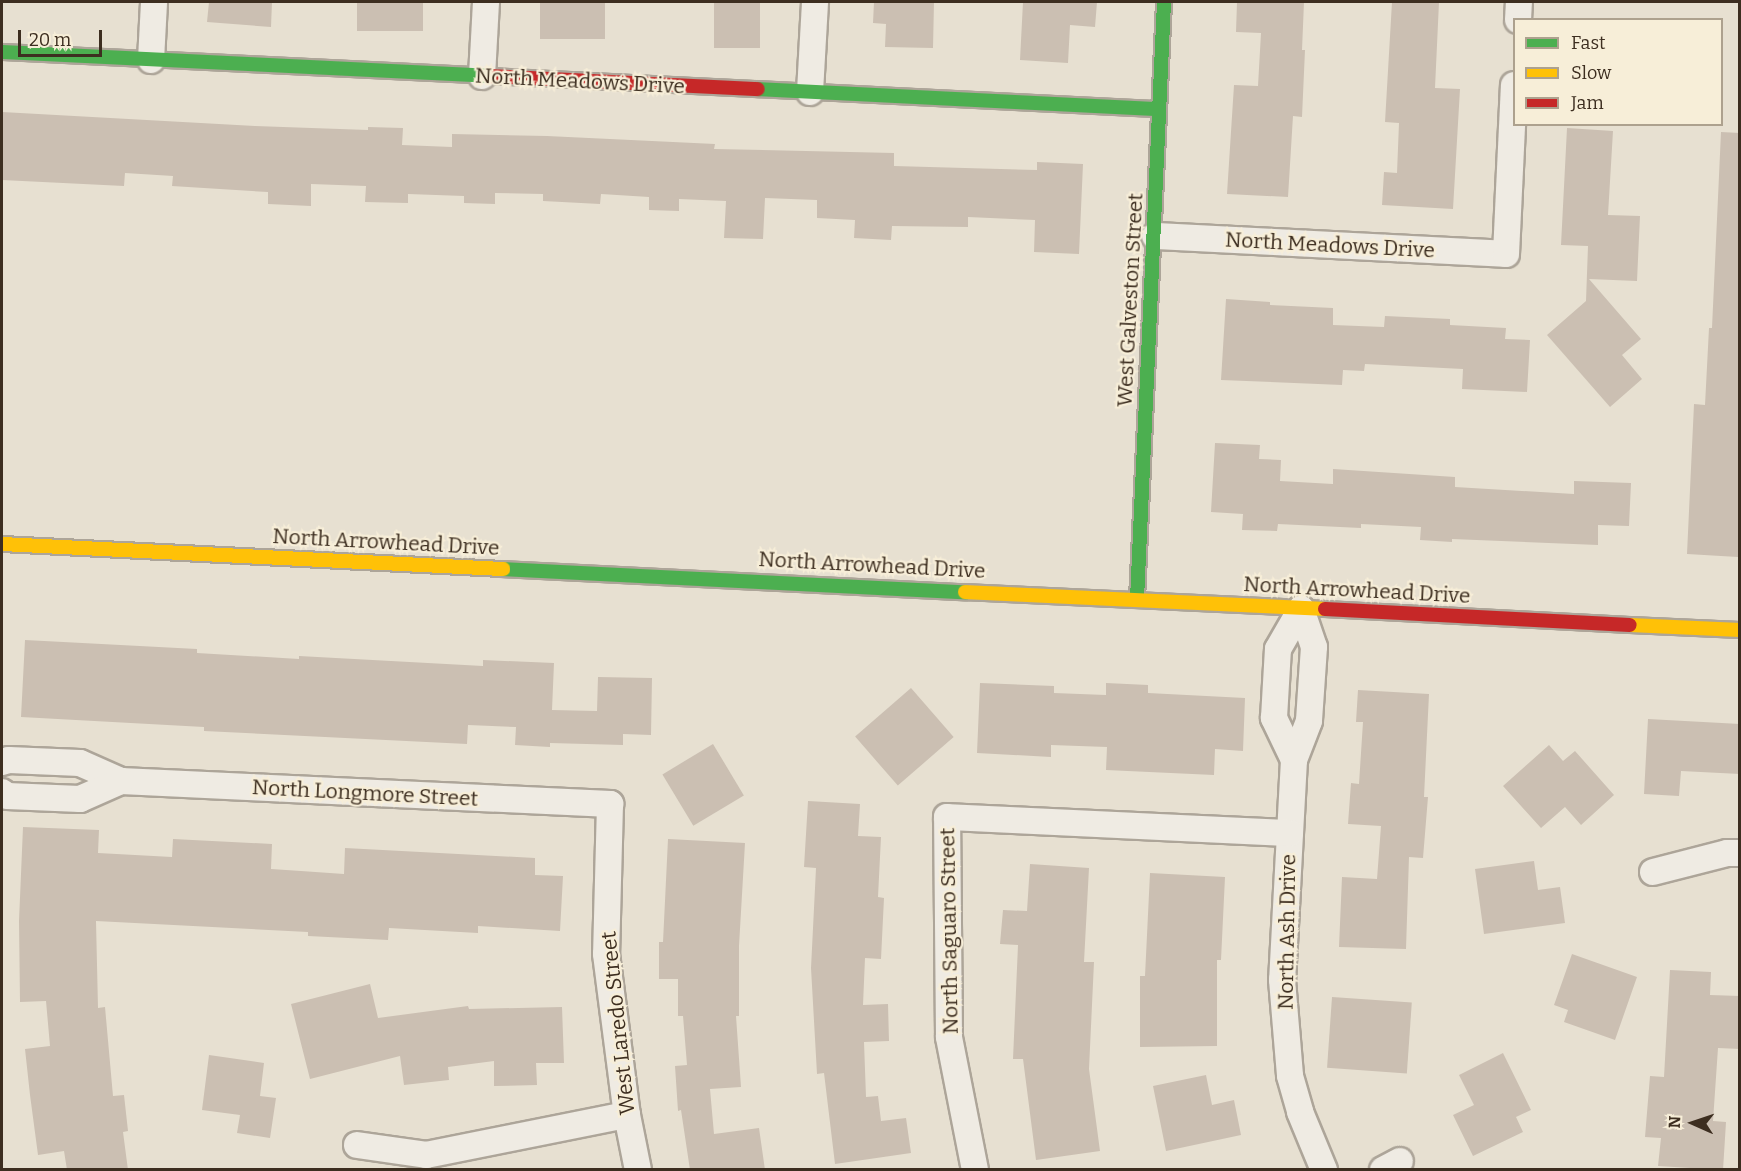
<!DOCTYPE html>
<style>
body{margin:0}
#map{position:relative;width:1741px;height:1171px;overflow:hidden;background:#e7e0d1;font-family:Bitter,serif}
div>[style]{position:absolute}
.building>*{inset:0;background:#cbbfb2;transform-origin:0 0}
.roads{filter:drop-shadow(2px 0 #ada599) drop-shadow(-2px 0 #ada599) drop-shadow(0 2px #ada599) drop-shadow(0 -2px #ada599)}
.street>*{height:26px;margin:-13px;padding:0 13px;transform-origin:13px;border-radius:13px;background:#efebe3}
.fast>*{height:14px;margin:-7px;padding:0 7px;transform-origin:7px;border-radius:7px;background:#4caf50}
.slow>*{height:14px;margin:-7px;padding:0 7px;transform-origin:7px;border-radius:7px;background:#ffc107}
.jam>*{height:14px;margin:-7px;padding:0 7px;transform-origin:7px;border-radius:7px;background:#c62828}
span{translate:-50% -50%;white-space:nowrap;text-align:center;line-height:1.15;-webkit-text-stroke:4.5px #f7eed8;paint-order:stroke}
.street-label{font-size:21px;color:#3d2e20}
.frame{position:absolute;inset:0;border:3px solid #3d2e20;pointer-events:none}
.legend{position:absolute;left:1513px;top:18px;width:210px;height:108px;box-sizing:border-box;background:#f7eed8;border:2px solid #ada18e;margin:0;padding:8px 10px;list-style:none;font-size:18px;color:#3d2e20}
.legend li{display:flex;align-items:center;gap:12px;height:30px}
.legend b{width:30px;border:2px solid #ada18e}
.north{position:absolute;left:1663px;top:1093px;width:60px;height:60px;-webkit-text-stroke:4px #f7eed8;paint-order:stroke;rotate:273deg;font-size:16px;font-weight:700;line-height:24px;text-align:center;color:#3d2e20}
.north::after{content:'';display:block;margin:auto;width:21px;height:27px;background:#3d2e20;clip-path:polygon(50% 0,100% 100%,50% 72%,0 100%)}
.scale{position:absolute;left:18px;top:30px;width:84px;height:27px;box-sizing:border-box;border:3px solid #3d2e20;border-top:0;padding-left:8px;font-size:18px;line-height:21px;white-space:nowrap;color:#3d2e20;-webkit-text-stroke:4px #f7eed8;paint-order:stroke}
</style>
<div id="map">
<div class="building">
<i style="clip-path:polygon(209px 2px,272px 2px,271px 27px,207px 22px)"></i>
<i style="left:357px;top:2px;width:66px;height:29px"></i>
<i style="left:540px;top:2px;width:65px;height:37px"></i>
<i style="left:714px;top:2px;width:46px;height:46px"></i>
<i style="clip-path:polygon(874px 2px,934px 2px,933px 48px,885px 47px,886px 24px,873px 23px)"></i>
<i style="clip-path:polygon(1023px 2px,1097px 2px,1095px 27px,1070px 25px,1068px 63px,1020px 60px)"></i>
<i style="clip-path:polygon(1237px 2px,1304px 2px,1302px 50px,1305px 50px,1302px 117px,1293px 116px,1288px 197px,1227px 194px,1234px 85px,1258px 86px,1261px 33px,1236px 32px)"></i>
<i style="clip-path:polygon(1392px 2px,1439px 2px,1435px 88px,1460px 89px,1453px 209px,1382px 205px,1384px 172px,1397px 173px,1399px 123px,1385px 122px)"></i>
<i style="clip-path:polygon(2px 112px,255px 126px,368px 130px,368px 127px,403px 128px,402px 145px,452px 147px,452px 134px,547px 136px,715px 144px,714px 149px,894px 153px,894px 166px,1037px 170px,1037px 162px,1083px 164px,1079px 254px,1034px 252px,1035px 220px,968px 217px,968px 227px,892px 226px,891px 240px,854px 238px,855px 220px,817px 218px,817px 200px,765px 198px,763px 239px,724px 238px,726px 201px,679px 199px,679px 211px,649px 210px,649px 197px,601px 194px,600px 204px,543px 201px,543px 194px,495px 193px,495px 204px,464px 203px,464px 196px,408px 194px,408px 203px,365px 202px,366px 186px,311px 184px,311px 206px,268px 204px,268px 192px,172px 186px,173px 176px,125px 173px,124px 186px,2px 180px)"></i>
<i style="clip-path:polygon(1567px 128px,1613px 131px,1608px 215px,1640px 216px,1637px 281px,1589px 279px,1641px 339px,1622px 355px,1642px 379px,1610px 407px,1547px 335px,1586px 301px,1588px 246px,1561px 245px)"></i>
<i style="clip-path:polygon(1721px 132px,1740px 133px,1738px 557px,1687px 554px,1694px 404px,1705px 405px,1709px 328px,1712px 328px)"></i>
<i style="clip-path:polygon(1226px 299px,1270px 302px,1270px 305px,1333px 308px,1333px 325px,1384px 327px,1385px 316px,1450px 319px,1450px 325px,1506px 328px,1505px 339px,1530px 340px,1527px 392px,1462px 389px,1463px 369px,1365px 364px,1364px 371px,1343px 370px,1342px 385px,1221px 380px)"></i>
<i style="clip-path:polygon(1215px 443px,1260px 445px,1259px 459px,1281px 460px,1280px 481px,1333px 484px,1333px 469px,1455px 477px,1455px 487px,1574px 494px,1574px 481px,1631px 483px,1629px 526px,1598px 525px,1598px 545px,1452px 539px,1452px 542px,1420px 540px,1421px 527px,1361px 524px,1361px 528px,1278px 524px,1277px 531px,1242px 530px,1243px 514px,1211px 512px)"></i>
<i style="clip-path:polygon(25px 640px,197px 649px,197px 653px,299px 659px,299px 656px,483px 666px,483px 660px,554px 663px,552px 710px,597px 711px,598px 677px,652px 678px,651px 735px,623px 734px,623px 745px,550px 743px,550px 747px,515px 745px,516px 727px,468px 725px,467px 744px,204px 731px,204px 727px,21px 717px)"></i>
<i style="clip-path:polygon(980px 683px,1054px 686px,1054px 693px,1106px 695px,1106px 683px,1148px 685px,1148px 693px,1245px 698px,1243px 751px,1215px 749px,1214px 775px,1106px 770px,1107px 747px,1051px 745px,1051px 757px,977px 753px)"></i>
<i style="left:911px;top:688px;width:65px;height:74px;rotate:49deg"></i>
<i style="clip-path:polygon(1358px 690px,1429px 694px,1424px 797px,1428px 797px,1423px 858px,1409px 857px,1406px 949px,1339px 947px,1342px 877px,1377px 879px,1381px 826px,1348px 824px,1351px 783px,1359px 784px,1363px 722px,1356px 722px)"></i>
<i style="clip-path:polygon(1648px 719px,1740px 724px,1740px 774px,1681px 771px,1679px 796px,1644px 794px)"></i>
<i style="left:713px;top:744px;width:60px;height:59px;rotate:59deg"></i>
<i style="clip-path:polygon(1549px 745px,1563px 761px,1575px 751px,1614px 795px,1581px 825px,1565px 807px,1541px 828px,1503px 786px)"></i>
<i style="clip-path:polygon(808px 801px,860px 804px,858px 836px,881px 837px,878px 897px,884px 898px,881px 959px,865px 958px,863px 1005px,888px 1004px,889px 1041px,864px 1042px,866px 1097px,878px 1096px,881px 1121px,906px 1118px,911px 1153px,835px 1164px,824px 1073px,817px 1074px,811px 968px,816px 868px,804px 867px)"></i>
<i style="clip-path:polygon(23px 827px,99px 830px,98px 853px,172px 857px,173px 839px,272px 844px,271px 869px,301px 871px,344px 874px,345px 848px,535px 858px,535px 875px,563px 876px,560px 931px,478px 926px,478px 933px,389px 928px,388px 940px,308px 936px,308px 932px,96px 921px,98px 1008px,105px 1007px,113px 1096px,124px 1095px,128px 1131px,123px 1132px,128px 1170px,67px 1170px,64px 1151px,38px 1155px,30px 1095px,25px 1049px,50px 1046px,46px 1001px,20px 1002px,19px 921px)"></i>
<i style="clip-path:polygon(668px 839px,745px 843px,739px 946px,739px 1016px,736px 1016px,741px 1087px,710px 1089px,714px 1134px,759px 1128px,765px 1170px,690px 1170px,681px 1110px,678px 1111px,675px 1066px,687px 1065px,683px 1016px,678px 1016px,678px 979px,659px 979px,659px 942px,663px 942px)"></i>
<i style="clip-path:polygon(1534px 861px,1538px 890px,1560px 887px,1565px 923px,1484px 934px,1475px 869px)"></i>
<i style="clip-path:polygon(1030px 864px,1089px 868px,1084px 962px,1094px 962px,1089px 1069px,1100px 1151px,1036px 1160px,1023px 1059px,1013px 1059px,1018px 945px,1000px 944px,1003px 910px,1027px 911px)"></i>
<i style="clip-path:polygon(1150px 873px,1225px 877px,1221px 960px,1217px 960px,1217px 1046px,1140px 1047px,1140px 976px,1145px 976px)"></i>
<i style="clip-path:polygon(1572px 954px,1637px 977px,1615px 1040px,1564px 1022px,1568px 1010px,1554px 1005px)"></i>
<i style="clip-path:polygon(1670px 970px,1711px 972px,1710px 995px,1740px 996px,1740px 1049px,1718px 1048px,1713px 1121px,1726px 1122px,1723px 1170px,1658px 1166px,1661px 1138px,1645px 1137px,1650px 1076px,1664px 1077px)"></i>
<i style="clip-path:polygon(370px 984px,378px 1018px,468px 1006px,469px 1009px,562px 1007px,564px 1063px,536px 1063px,537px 1085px,494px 1086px,494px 1061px,448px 1067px,449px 1080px,404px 1085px,400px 1056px,310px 1079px,291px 1004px)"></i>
<i style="left:1332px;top:997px;width:80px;height:71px;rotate:4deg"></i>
<i style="clip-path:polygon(1503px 1053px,1531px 1110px,1516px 1117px,1523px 1132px,1473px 1156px,1453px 1115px,1474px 1105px,1459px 1075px)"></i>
<i style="clip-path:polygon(209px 1055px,264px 1063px,260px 1096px,276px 1098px,270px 1138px,237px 1133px,240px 1115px,202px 1110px)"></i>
<i style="clip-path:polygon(1206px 1075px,1212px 1105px,1234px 1100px,1241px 1135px,1166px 1151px,1153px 1086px)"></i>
</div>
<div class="roads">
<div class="street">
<i style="left:1518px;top:20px;width:18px;rotate:-87deg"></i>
<i style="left:151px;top:60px;width:58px;rotate:-87deg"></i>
<i style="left:482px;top:76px;width:74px;rotate:-86.9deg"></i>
<i style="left:810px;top:92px;width:90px;rotate:-86.8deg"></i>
<i style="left:1155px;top:236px;width:351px;rotate:2.9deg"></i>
<i style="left:1506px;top:254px;width:169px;rotate:-87.3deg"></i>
<i style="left:1301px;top:609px;width:40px;rotate:71.1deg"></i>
<i style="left:1314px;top:647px;width:74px;rotate:93.9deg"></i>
<i style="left:1309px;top:721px;width:42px;rotate:111deg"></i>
<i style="left:1294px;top:760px;width:220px;rotate:93.1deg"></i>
<i style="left:1282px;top:980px;width:96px;rotate:85.2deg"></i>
<i style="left:1290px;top:1076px;width:37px;rotate:74deg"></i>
<i style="left:1300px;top:1112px;width:63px;rotate:67.5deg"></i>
<i style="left:1294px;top:760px;width:47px;rotate:-115.5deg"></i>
<i style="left:1274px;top:718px;width:69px;rotate:-86.7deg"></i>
<i style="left:1278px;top:649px;width:46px;rotate:-60.1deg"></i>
<i style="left:2px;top:762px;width:7px;rotate:-16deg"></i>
<i style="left:9px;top:760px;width:71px;rotate:2.4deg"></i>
<i style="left:80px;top:763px;width:45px;rotate:23.7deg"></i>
<i style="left:121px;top:781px;width:490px;rotate:2.7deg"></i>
<i style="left:610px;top:804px;width:150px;rotate:91.5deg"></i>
<i style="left:606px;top:954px;width:162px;rotate:82.6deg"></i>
<i style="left:627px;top:1115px;width:56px;rotate:78.7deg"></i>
<i style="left:2px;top:792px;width:6px;rotate:39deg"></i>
<i style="left:7px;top:796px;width:73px;rotate:2.4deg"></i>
<i style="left:80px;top:799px;width:45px;rotate:-23.7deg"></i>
<i style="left:1653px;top:872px;width:76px;rotate:-14.4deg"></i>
<i style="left:1727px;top:853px;width:13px"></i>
<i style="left:357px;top:1145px;width:70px;rotate:8.2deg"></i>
<i style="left:426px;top:1155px;width:205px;rotate:-11.3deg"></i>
<i style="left:975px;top:1170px;width:136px;rotate:-101.1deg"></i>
<i style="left:949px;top:1037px;width:220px;rotate:-90.5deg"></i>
<i style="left:947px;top:817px;width:343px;rotate:2.7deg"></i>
<i style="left:1383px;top:1170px;width:19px;rotate:-28deg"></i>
</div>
<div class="fast">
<i style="left:2px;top:52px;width:490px;rotate:2.8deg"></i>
<i style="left:758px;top:89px;width:400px;rotate:2.9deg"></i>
<i style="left:503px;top:569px;width:463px;rotate:2.9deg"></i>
<i style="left:1137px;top:599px;width:598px;rotate:-87.41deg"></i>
</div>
<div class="slow">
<i style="left:2px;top:544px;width:502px;rotate:2.86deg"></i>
<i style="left:965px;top:592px;width:360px;rotate:2.7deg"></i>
<i style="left:1630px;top:625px;width:110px;rotate:2.6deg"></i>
</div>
<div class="jam">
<i style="left:491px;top:76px;width:267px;rotate:2.8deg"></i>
<i style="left:1325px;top:609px;width:305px;rotate:3deg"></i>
</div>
</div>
<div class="street-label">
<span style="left:580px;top:81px;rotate:3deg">North Meadows Drive</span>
<span style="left:1330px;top:245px;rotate:3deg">North Meadows Drive</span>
<span style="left:1130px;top:300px;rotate:-87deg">West Galveston Street</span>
<span style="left:386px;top:542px;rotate:3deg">North Arrowhead Drive</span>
<span style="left:872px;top:565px;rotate:3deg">North Arrowhead Drive</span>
<span style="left:1357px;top:590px;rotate:3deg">North Arrowhead Drive</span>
<span style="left:365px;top:793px;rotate:3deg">North Longmore Street</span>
<span style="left:949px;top:931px;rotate:-91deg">North Saguaro Street</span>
<span style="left:1287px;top:932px;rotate:-89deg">North Ash Drive</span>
<span style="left:618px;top:1023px;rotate:-96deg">West Laredo Street</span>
</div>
<div class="frame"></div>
<ul class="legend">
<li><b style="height:8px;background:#4caf50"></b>Fast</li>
<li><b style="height:8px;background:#ffc107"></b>Slow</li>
<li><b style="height:8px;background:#c62828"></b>Jam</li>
</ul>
<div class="north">N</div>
<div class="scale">20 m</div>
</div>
